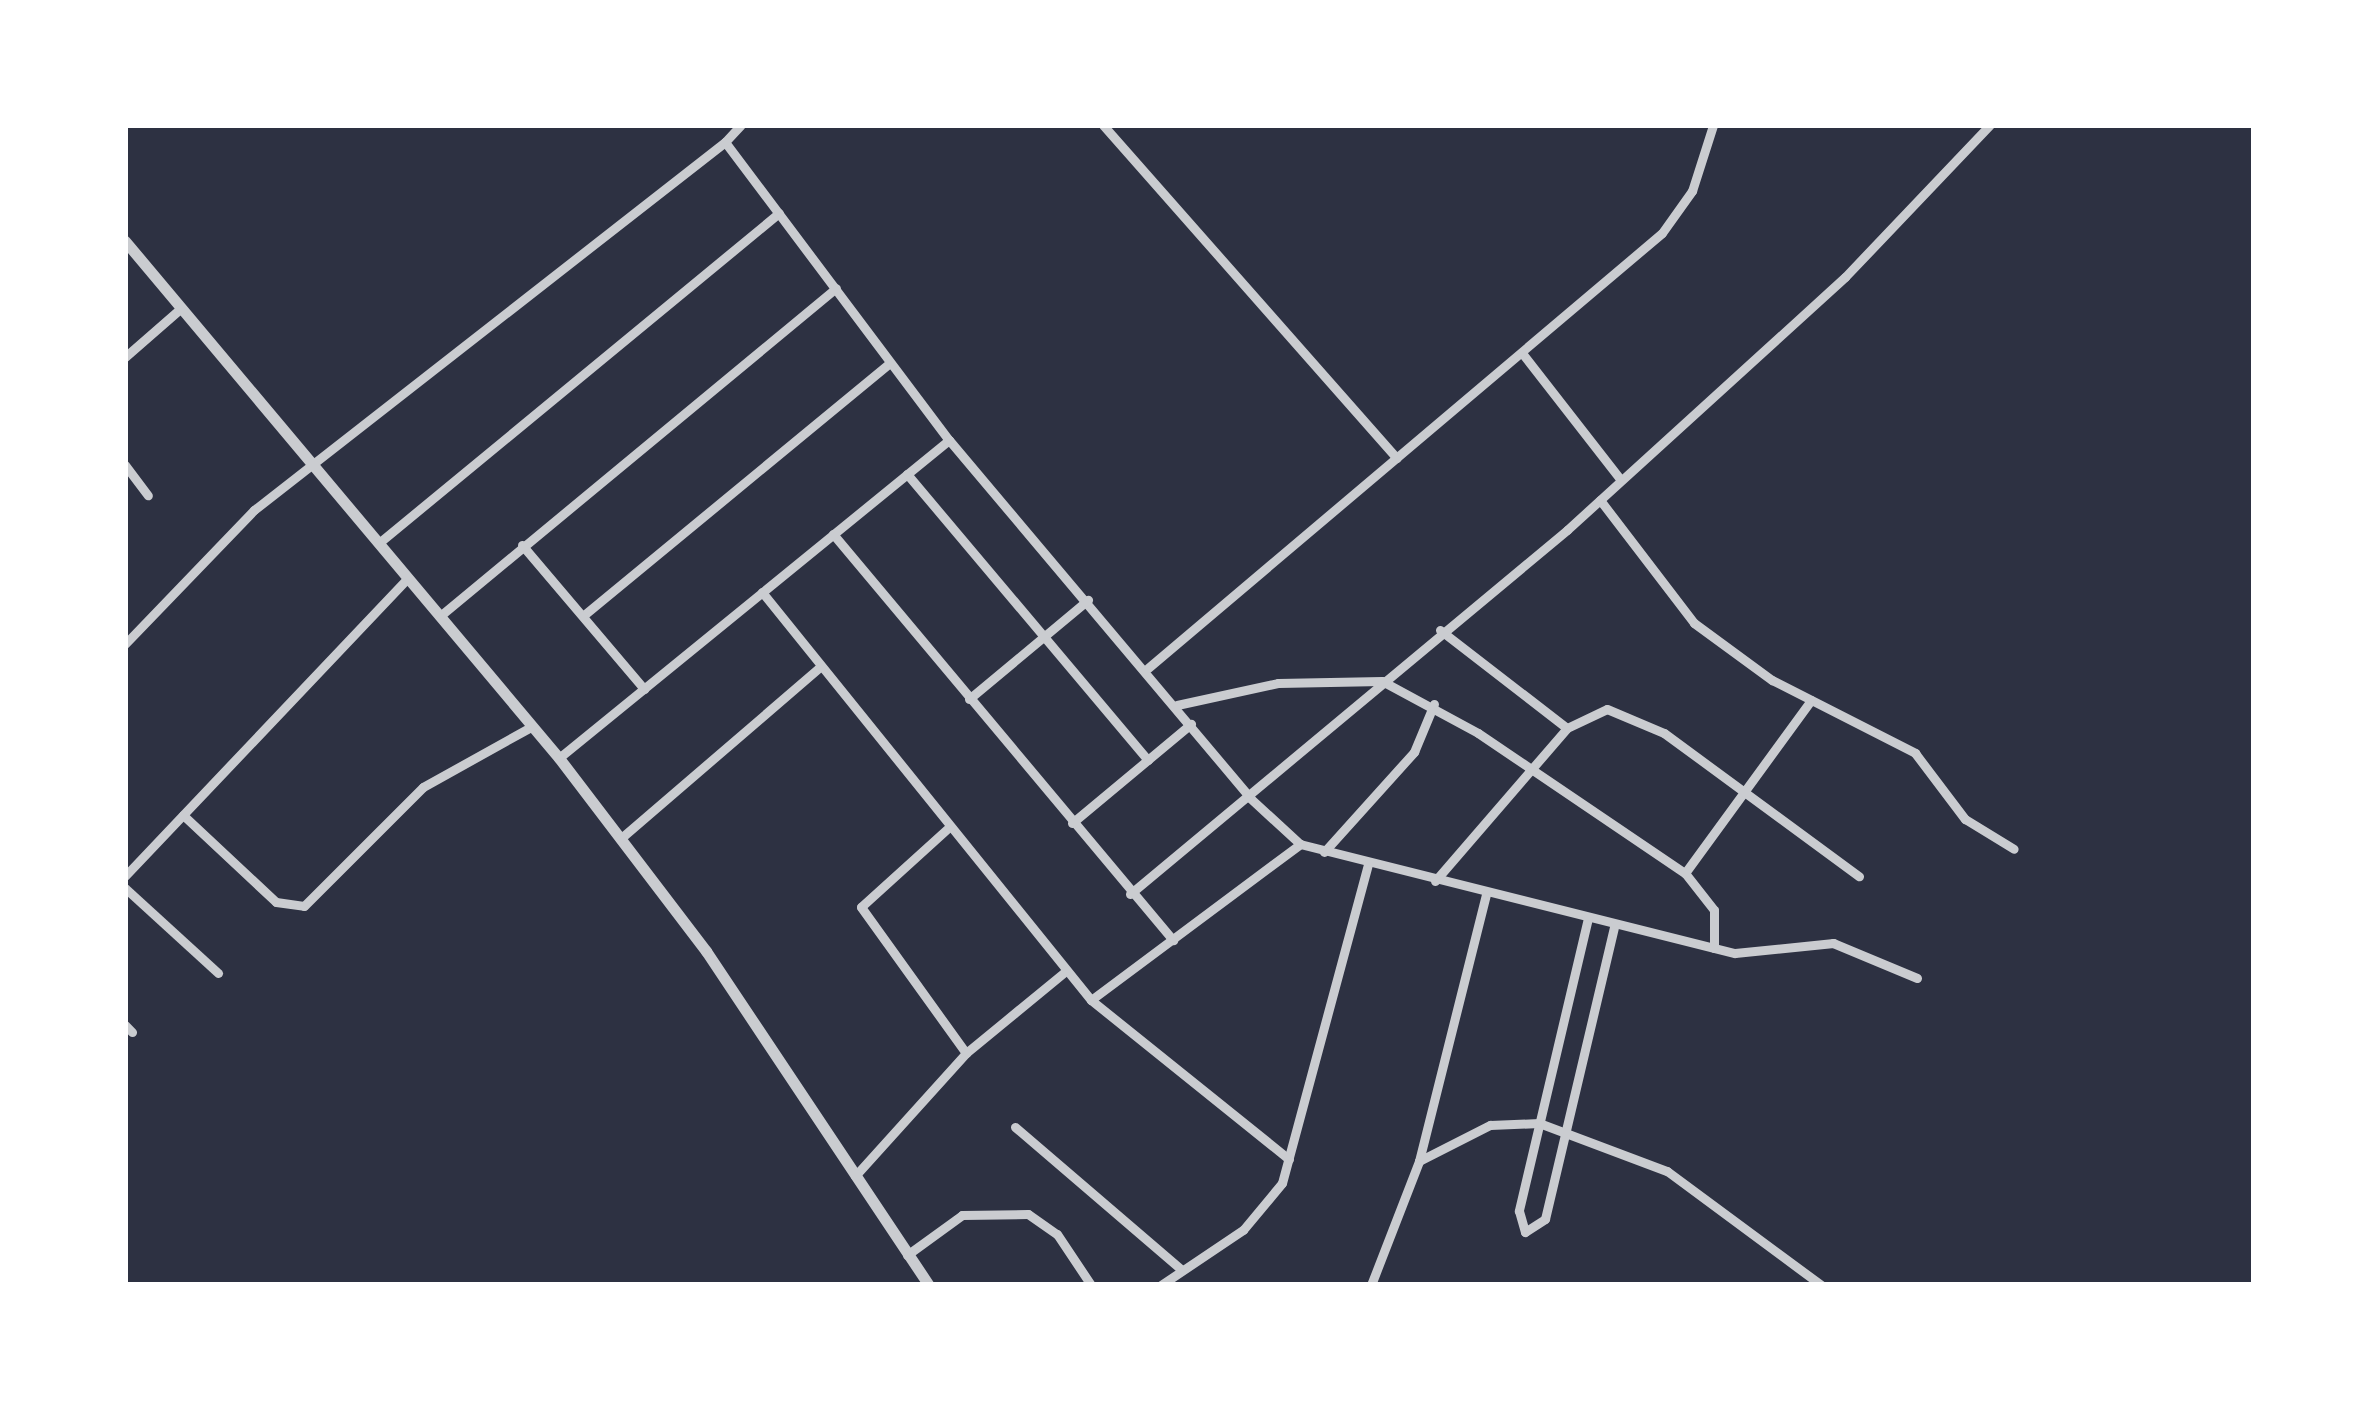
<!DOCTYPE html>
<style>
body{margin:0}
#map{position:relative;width:2379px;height:1410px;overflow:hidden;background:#2d3142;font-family:Barlow,sans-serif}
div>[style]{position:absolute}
.minor>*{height:9px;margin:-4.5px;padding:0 4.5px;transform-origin:4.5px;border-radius:4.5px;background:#caccd0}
.tertiary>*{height:11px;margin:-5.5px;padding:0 5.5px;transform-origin:5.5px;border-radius:5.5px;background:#caccd0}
span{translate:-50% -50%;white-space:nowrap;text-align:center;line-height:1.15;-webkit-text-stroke:10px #fff;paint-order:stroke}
.frame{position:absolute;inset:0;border:128px solid #fff;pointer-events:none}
</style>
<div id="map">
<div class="minor">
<i style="left:1103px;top:125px;width:444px;rotate:48.6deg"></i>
<i style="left:725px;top:142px;width:23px;rotate:-47deg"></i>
<i style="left:1522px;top:353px;width:161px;rotate:52.1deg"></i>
<i style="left:125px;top:357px;width:73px;rotate:-41.1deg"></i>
<i style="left:949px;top:440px;width:468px;rotate:49.9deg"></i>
<i style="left:1250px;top:798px;width:68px;rotate:42.6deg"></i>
<i style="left:1300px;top:844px;width:448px;rotate:14.1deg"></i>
<i style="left:1735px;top:953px;width:99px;rotate:-5.8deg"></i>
<i style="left:1833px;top:943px;width:91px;rotate:22.6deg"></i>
<i style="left:125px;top:465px;width:38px;rotate:53deg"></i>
<i style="left:907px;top:474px;width:374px;rotate:49.9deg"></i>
<i style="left:1600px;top:500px;width:155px;rotate:52.6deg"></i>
<i style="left:1694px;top:623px;width:97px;rotate:36.2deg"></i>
<i style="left:1772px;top:680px;width:161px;rotate:27deg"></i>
<i style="left:1915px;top:753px;width:83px;rotate:52.9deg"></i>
<i style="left:1965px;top:819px;width:57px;rotate:31.5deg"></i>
<i style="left:833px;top:534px;width:530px;rotate:50.06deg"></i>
<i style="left:380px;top:542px;width:517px;rotate:-39.51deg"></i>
<i style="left:522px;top:545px;width:189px;rotate:49.7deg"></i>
<i style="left:762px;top:592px;width:524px;rotate:51.12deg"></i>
<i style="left:1091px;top:1000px;width:261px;rotate:-36.7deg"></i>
<i style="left:584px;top:615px;width:395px;rotate:-39.5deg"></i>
<i style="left:440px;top:616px;width:514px;rotate:-39.63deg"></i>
<i style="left:1440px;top:630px;width:160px;rotate:37.7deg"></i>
<i style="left:125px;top:644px;width:186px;rotate:-46.1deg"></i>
<i style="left:254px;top:510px;width:598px;rotate:-38deg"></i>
<i style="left:725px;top:142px;width:373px;rotate:53.1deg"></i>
<i style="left:949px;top:440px;width:503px;rotate:140.81deg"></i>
<i style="left:1148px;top:668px;width:673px;rotate:-40.24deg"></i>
<i style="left:1662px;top:233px;width:52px;rotate:-54.5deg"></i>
<i style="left:1692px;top:191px;width:69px;rotate:-72.3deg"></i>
<i style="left:969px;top:699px;width:155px;rotate:-39.8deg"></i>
<i style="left:1177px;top:705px;width:103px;rotate:-12.3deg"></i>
<i style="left:1278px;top:683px;width:104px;rotate:-1.1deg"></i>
<i style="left:1382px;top:681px;width:109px;rotate:28.4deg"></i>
<i style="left:1478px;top:733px;width:250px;rotate:34.1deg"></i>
<i style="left:1685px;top:873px;width:47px;rotate:51.9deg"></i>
<i style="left:1714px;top:910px;width:38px;rotate:90deg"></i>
<i style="left:183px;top:815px;width:127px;rotate:43.1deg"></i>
<i style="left:276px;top:902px;width:28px;rotate:8deg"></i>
<i style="left:304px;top:906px;width:168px;rotate:-45deg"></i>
<i style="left:423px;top:787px;width:124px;rotate:-29.1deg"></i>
<i style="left:1072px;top:823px;width:155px;rotate:-39.8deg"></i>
<i style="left:947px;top:829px;width:116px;rotate:137.8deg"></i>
<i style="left:861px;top:907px;width:180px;rotate:54.3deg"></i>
<i style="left:620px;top:839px;width:265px;rotate:-40.7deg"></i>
<i style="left:1324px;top:852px;width:135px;rotate:-48deg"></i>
<i style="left:1414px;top:752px;width:52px;rotate:-67.4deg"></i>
<i style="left:1685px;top:873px;width:214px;rotate:-53.9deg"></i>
<i style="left:125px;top:876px;width:411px;rotate:-46.5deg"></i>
<i style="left:1435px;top:881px;width:202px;rotate:-49.2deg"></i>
<i style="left:1567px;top:728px;width:44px;rotate:-25.4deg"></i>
<i style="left:1607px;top:709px;width:62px;rotate:22.8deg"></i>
<i style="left:1664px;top:733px;width:242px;rotate:36.3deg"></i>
<i style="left:125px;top:888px;width:126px;rotate:42.4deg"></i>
<i style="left:1130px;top:894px;width:569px;rotate:-39.79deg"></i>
<i style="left:1567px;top:530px;width:376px;rotate:-42.3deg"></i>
<i style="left:1845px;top:277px;width:210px;rotate:-46.4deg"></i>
<i style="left:1588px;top:918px;width:301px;rotate:103.3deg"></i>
<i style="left:1519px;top:1211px;width:22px;rotate:74deg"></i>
<i style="left:1525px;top:1232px;width:24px;rotate:-33deg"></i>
<i style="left:1545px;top:1219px;width:303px;rotate:-76.7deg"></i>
<i style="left:1091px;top:1000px;width:254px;rotate:38.8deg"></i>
<i style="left:125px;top:1025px;width:10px;rotate:45deg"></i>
<i style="left:1015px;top:1127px;width:220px;rotate:40.6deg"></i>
<i style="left:1419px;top:1161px;width:80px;rotate:-26.9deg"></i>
<i style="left:1490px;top:1125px;width:49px;rotate:-2.3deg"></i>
<i style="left:1539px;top:1123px;width:137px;rotate:20.6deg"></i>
<i style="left:1667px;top:1171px;width:192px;rotate:36.5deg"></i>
<i style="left:855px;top:1176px;width:166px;rotate:-47.9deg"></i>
<i style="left:966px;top:1053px;width:129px;rotate:-39.4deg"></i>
<i style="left:907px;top:1255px;width:68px;rotate:-36deg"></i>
<i style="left:962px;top:1215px;width:66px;rotate:-0.9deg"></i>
<i style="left:1028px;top:1214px;width:35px;rotate:35deg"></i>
<i style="left:1057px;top:1234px;width:61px;rotate:56.3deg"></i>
<i style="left:1161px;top:1285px;width:99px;rotate:-33.9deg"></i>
<i style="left:1243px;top:1230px;width:61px;rotate:-50.3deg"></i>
<i style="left:1282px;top:1183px;width:330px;rotate:-74.9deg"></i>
<i style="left:1371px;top:1285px;width:133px;rotate:-68.8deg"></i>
<i style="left:1419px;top:1161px;width:275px;rotate:-75.9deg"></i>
</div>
<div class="tertiary">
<i style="left:125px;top:241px;width:675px;rotate:49.99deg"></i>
<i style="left:559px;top:758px;width:243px;rotate:52.7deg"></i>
<i style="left:706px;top:951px;width:402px;rotate:56.3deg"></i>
</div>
<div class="frame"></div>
</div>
